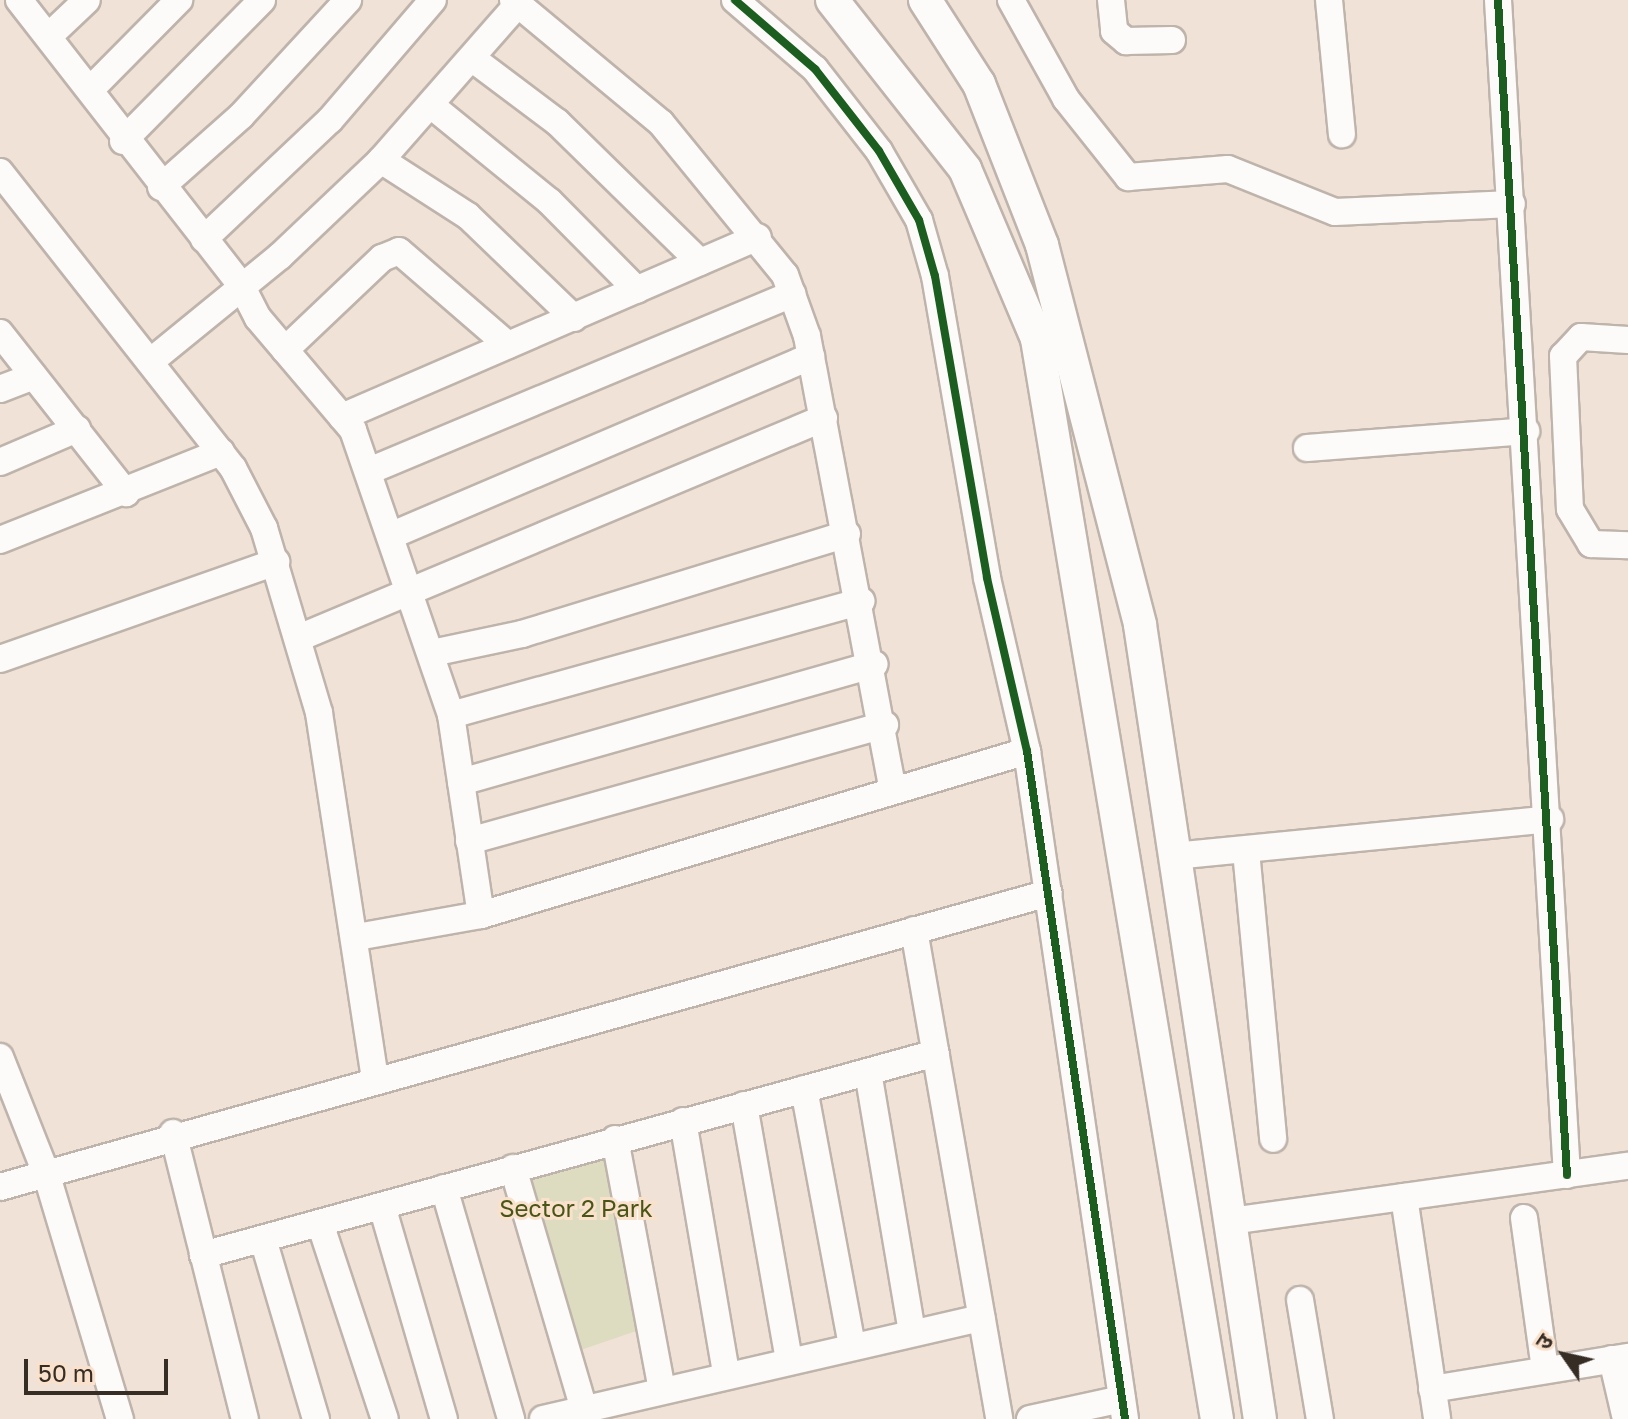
<!DOCTYPE html>
<meta charset="utf-8">
<style>
body{margin:0}
#map{position:relative;width:1628px;height:1419px;overflow:hidden;background:#f0e2d6;font-family:"Golos Text","Noto Sans Devanagari",sans-serif}
div>[style]{position:absolute}
.green>*{inset:0;background:#dddcc1}
.roads{filter:drop-shadow(2px 0 #beb4ab) drop-shadow(-2px 0 #beb4ab) drop-shadow(0 2px #beb4ab) drop-shadow(0 -2px #beb4ab)}
.minor>*{height:26px;margin:-13px;padding:0 13px;transform-origin:13px;border-radius:13px;background:#fdfbf9}
.major>*{height:32px;margin:-16px;padding:0 16px;transform-origin:16px;border-radius:16px;background:#fdfbf9}
.cycleway>*{height:8px;margin:-4px;padding:0 4px;transform-origin:4px;border-radius:4px;background:#1b5e20}
span{translate:-50% -50%;white-space:nowrap;text-align:center;line-height:1.15;-webkit-text-stroke:6px #fae1cc;paint-order:stroke}
.park-label{font-size:24px;color:#485517}
.north{position:absolute;left:1524px;top:1315px;width:80px;height:80px;-webkit-text-stroke:6px #fae1cc;paint-order:stroke;rotate:304deg;font-size:22px;font-weight:700;line-height:32px;text-align:center;color:#362d25}
.north::after{content:'';display:block;margin:auto;width:28px;height:36px;background:#362d25;clip-path:polygon(50% 0,100% 100%,50% 72%,0 100%)}
.scale{position:absolute;left:24px;top:1359px;width:144px;height:36px;box-sizing:border-box;border:4px solid #362d25;border-top:0;padding-left:10px;font-size:24px;line-height:28px;white-space:nowrap;color:#362d25;-webkit-text-stroke:6px #fae1cc;paint-order:stroke}
</style>
<div id="map">
<div class="green">
<i style="clip-path:polygon(613px 1144px,645px 1328px,569px 1354px,517px 1171px)"></i>
</div>
<div class="roads">
<div class="minor">
<i style="left:19px;top:0;width:361px;rotate:52.1deg"></i>
<i style="left:241px;top:285px;width:37px;rotate:63deg"></i>
<i style="left:258px;top:318px;width:147px;rotate:49.7deg"></i>
<i style="left:353px;top:430px;width:301px;rotate:71deg"></i>
<i style="left:451px;top:715px;width:202px;rotate:81.5deg"></i>
<i style="left:513px;top:0;width:192px;rotate:39.7deg"></i>
<i style="left:661px;top:123px;width:196px;rotate:50.8deg"></i>
<i style="left:785px;top:275px;width:65px;rotate:70.2deg"></i>
<i style="left:807px;top:336px;width:462px;rotate:79.3deg"></i>
<i style="left:735px;top:0;width:106px;rotate:40.8deg"></i>
<i style="left:815px;top:69px;width:104px;rotate:52deg"></i>
<i style="left:879px;top:151px;width:80px;rotate:59.9deg"></i>
<i style="left:919px;top:220px;width:58px;rotate:74.1deg"></i>
<i style="left:935px;top:276px;width:306px;rotate:80.2deg"></i>
<i style="left:987px;top:578px;width:178px;rotate:77deg"></i>
<i style="left:1027px;top:751px;width:675px;rotate:81.65deg"></i>
<i style="left:1011px;top:0;width:113px;rotate:60.9deg"></i>
<i style="left:1066px;top:99px;width:100px;rotate:51.5deg"></i>
<i style="left:1128px;top:177px;width:100px;rotate:-4.6deg"></i>
<i style="left:1228px;top:169px;width:115px;rotate:21.9deg"></i>
<i style="left:1335px;top:212px;width:177px;rotate:-2.6deg"></i>
<i style="left:1111px;top:0;width:31px;rotate:84deg"></i>
<i style="left:1114px;top:31px;width:16px;rotate:40deg"></i>
<i style="left:1126px;top:41px;width:46px;rotate:-1.2deg"></i>
<i style="left:1329px;top:0;width:135px;rotate:84.5deg"></i>
<i style="left:1498px;top:0;width:1177px;rotate:86.64deg"></i>
<i style="left:49px;top:36px;width:52px;rotate:-43.5deg"></i>
<i style="left:473px;top:59px;width:105px;rotate:36.9deg"></i>
<i style="left:557px;top:122px;width:200px;rotate:44.4deg"></i>
<i style="left:90px;top:90px;width:127px;rotate:-45.3deg"></i>
<i style="left:432px;top:106px;width:151px;rotate:39.1deg"></i>
<i style="left:549px;top:201px;width:125px;rotate:45.3deg"></i>
<i style="left:123px;top:141px;width:198px;rotate:-45.4deg"></i>
<i style="left:381px;top:160px;width:103px;rotate:32.8deg"></i>
<i style="left:468px;top:216px;width:147px;rotate:43.9deg"></i>
<i style="left:0;top:172px;width:377px;rotate:51.8deg"></i>
<i style="left:233px;top:468px;width:68px;rotate:62.7deg"></i>
<i style="left:264px;top:528px;width:193px;rotate:73.4deg"></i>
<i style="left:319px;top:713px;width:368px;rotate:81.3deg"></i>
<i style="left:161px;top:187px;width:107px;rotate:-41.6deg"></i>
<i style="left:241px;top:116px;width:158px;rotate:-47.3deg"></i>
<i style="left:204px;top:239px;width:173px;rotate:-43.4deg"></i>
<i style="left:330px;top:120px;width:158px;rotate:-49.4deg"></i>
<i style="left:0;top:333px;width:204px;rotate:51.8deg"></i>
<i style="left:1628px;top:340px;width:47px;rotate:-176.3deg"></i>
<i style="left:1581px;top:337px;width:26px;rotate:133deg"></i>
<i style="left:1563px;top:356px;width:153px;rotate:87.4deg"></i>
<i style="left:1570px;top:509px;width:41px;rotate:59deg"></i>
<i style="left:1591px;top:544px;width:37px;rotate:2deg"></i>
<i style="left:285px;top:350px;width:134px;rotate:-43.5deg"></i>
<i style="left:382px;top:258px;width:18px;rotate:-22deg"></i>
<i style="left:399px;top:251px;width:144px;rotate:40.8deg"></i>
<i style="left:150px;top:362px;width:168px;rotate:-39.2deg"></i>
<i style="left:280px;top:256px;width:139px;rotate:-43.5deg"></i>
<i style="left:381px;top:160px;width:208px;rotate:-48.7deg"></i>
<i style="left:0;top:389px;width:36px;rotate:-21deg"></i>
<i style="left:342px;top:417px;width:453px;rotate:-23.4deg"></i>
<i style="left:1307px;top:448px;width:220px;rotate:-4.4deg"></i>
<i style="left:0;top:462px;width:84px;rotate:-23.2deg"></i>
<i style="left:369px;top:471px;width:459px;rotate:-22.7deg"></i>
<i style="left:390px;top:536px;width:458px;rotate:-23.1deg"></i>
<i style="left:0;top:540px;width:238px;rotate:-21.7deg"></i>
<i style="left:301px;top:637px;width:567px;rotate:-22.72deg"></i>
<i style="left:432px;top:653px;width:92px;rotate:-11.9deg"></i>
<i style="left:522px;top:634px;width:340px;rotate:-17.1deg"></i>
<i style="left:0;top:659px;width:293px;rotate:-19.4deg"></i>
<i style="left:451px;top:715px;width:426px;rotate:-15.5deg"></i>
<i style="left:461px;top:782px;width:430px;rotate:-15.9deg"></i>
<i style="left:469px;top:841px;width:432px;rotate:-15.6deg"></i>
<i style="left:1246px;top:851px;width:289px;rotate:84.6deg"></i>
<i style="left:1174px;top:856px;width:378px;rotate:-5.6deg"></i>
<i style="left:914px;top:930px;width:496px;rotate:80.1deg"></i>
<i style="left:357px;top:937px;width:126px;rotate:-10.1deg"></i>
<i style="left:481px;top:915px;width:570px;rotate:-16.72deg"></i>
<i style="left:0;top:1057px;width:128px;rotate:68.4deg"></i>
<i style="left:47px;top:1176px;width:254px;rotate:73.3deg"></i>
<i style="left:868px;top:1072px;width:264px;rotate:80.4deg"></i>
<i style="left:804px;top:1089px;width:260px;rotate:79.4deg"></i>
<i style="left:744px;top:1105px;width:258px;rotate:80deg"></i>
<i style="left:683px;top:1121px;width:256px;rotate:80.3deg"></i>
<i style="left:173px;top:1133px;width:295px;rotate:75.9deg"></i>
<i style="left:615px;top:1139px;width:255px;rotate:79.4deg"></i>
<i style="left:513px;top:1168px;width:251px;rotate:73.6deg"></i>
<i style="left:0;top:1187px;width:1089px;rotate:-15.66deg"></i>
<i style="left:444px;top:1188px;width:241px;rotate:73.8deg"></i>
<i style="left:1404px;top:1197px;width:224px;rotate:81.5deg"></i>
<i style="left:382px;top:1206px;width:222px;rotate:73.8deg"></i>
<i style="left:1524px;top:1218px;width:153px;rotate:82.1deg"></i>
<i style="left:1230px;top:1221px;width:402px;rotate:-7.9deg"></i>
<i style="left:320px;top:1223px;width:206px;rotate:71.7deg"></i>
<i style="left:263px;top:1239px;width:188px;rotate:73.6deg"></i>
<i style="left:203px;top:1255px;width:760px;rotate:-15.41deg"></i>
<i style="left:1300px;top:1300px;width:121px;rotate:80.5deg"></i>
<i style="left:1612px;top:1359px;width:62px;rotate:76.9deg"></i>
<i style="left:1432px;top:1389px;width:199px;rotate:-9.3deg"></i>
<i style="left:543px;top:1419px;width:450px;rotate:-13deg"></i>
<i style="left:1030px;top:1419px;width:94px;rotate:-12.3deg"></i>
</div>
<div class="major">
<i style="left:832px;top:0;width:215px;rotate:51.8deg"></i>
<i style="left:965px;top:169px;width:185px;rotate:67deg"></i>
<i style="left:1037px;top:339px;width:1095px;rotate:80.54deg"></i>
<i style="left:925px;top:0;width:100px;rotate:57.3deg"></i>
<i style="left:979px;top:84px;width:173px;rotate:68.6deg"></i>
<i style="left:1042px;top:245px;width:392px;rotate:75.5deg"></i>
<i style="left:1140px;top:625px;width:803px;rotate:81.41deg"></i>
</div>
</div>
<div class="cycleway">
<i style="left:735px;top:0;width:106px;rotate:40.8deg"></i>
<i style="left:815px;top:69px;width:104px;rotate:52deg"></i>
<i style="left:879px;top:151px;width:80px;rotate:59.9deg"></i>
<i style="left:919px;top:220px;width:58px;rotate:74.1deg"></i>
<i style="left:935px;top:276px;width:306px;rotate:80.2deg"></i>
<i style="left:987px;top:578px;width:178px;rotate:77deg"></i>
<i style="left:1027px;top:751px;width:675px;rotate:81.65deg"></i>
<i style="left:1498px;top:0;width:1177px;rotate:86.64deg"></i>
</div>
<div class="park-label">
<span style="left:576px;top:1208px">Sector 2 Park</span>
</div>
<div class="north">उ</div>
<div class="scale">50 m</div>
</div>
